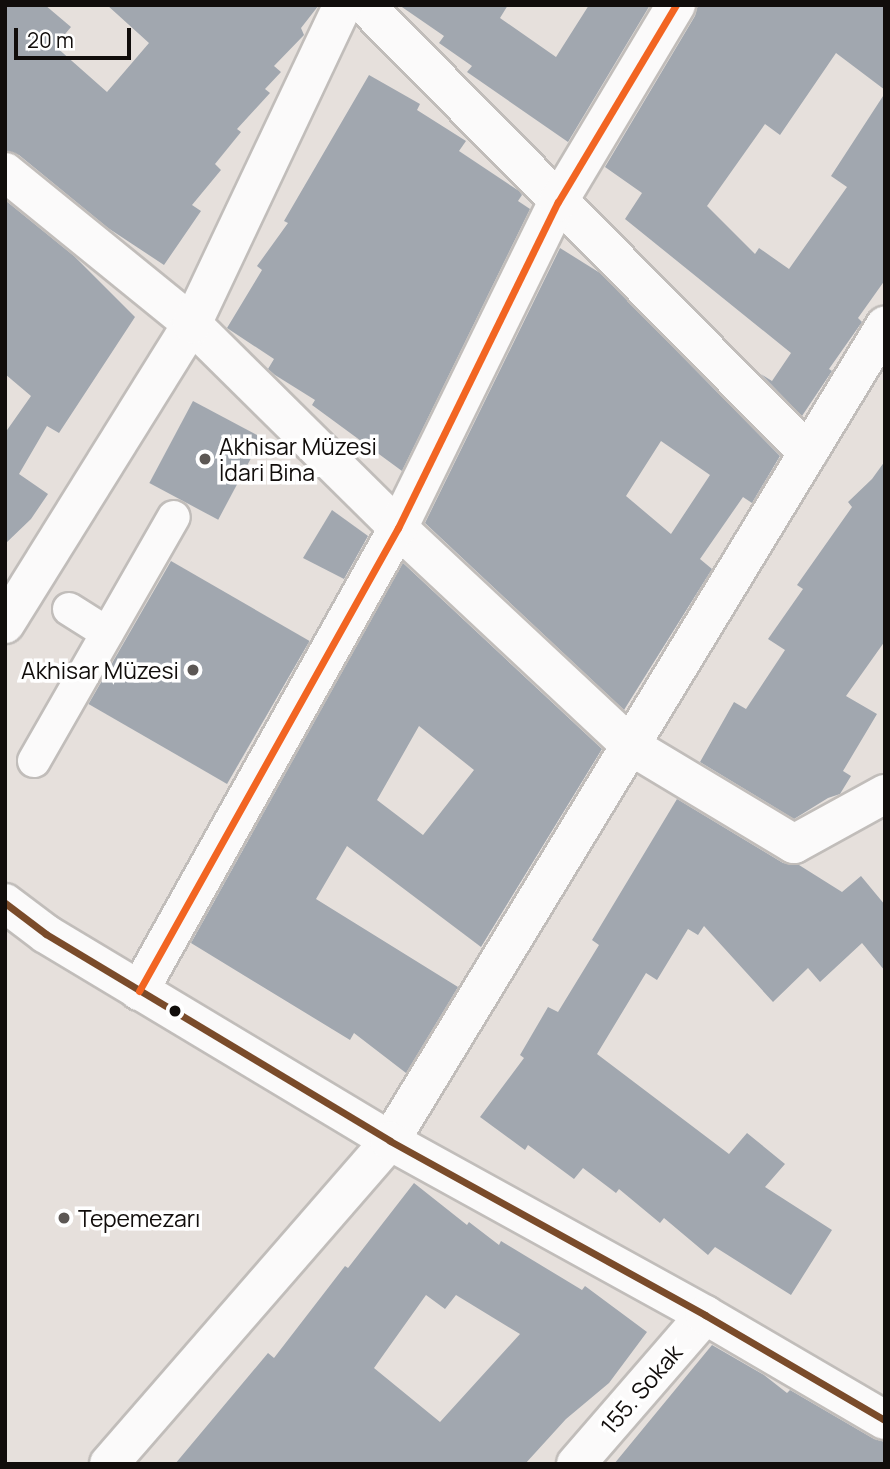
<!DOCTYPE html>
<meta charset="utf-8">
<style>
body{margin:0}
#map{position:relative;width:890px;height:1469px;overflow:hidden;background:#e6e0dc;font-family:Manrope,sans-serif}
div>[style]{position:absolute}
.building>*{inset:0;background:#a1a7af;transform-origin:0 0}
.roads{filter:drop-shadow(2px 0 #c1bdba) drop-shadow(-2px 0 #c1bdba) drop-shadow(0 2px #c1bdba) drop-shadow(0 -2px #c1bdba)}
.pedestrian>*{height:32px;margin:-16px;padding:0 16px;transform-origin:16px;border-radius:16px;background:#fbfafa}
.minor>*{height:38px;margin:-19px;padding:0 19px;transform-origin:19px;border-radius:19px;background:#fbfafa}
.tertiary>*{height:38px;margin:-19px;padding:0 19px;transform-origin:19px;border-radius:19px;background:#fbfafa}
.secondary>*{height:38px;margin:-19px;padding:0 19px;transform-origin:19px;border-radius:19px;background:#fbfafa}
.bus-1>*{height:7px;margin:-3.5px;padding:0 3.5px;transform-origin:3.5px;border-radius:3.5px;background:#7a4b2a}
.bus-2>*{height:7px;margin:-3.5px;padding:0 3.5px;transform-origin:3.5px;border-radius:3.5px;background:#f26522}
.dots>*{width:19px;height:19px;translate:-50% -50%;box-sizing:border-box;border:4px solid #fff;border-radius:50%}
span{translate:-50% -50%;white-space:nowrap;text-align:center;line-height:1.15;-webkit-text-stroke:7px #fff;paint-order:stroke}
.poi-label{font-size:23px;color:#110d0b}
.left{translate:0 -50%;text-align:left}
.right{translate:-100% -50%;text-align:right}
.street-label{font-size:23px;color:#110d0b}
.frame{position:absolute;inset:0;border:7px solid #110d0b;pointer-events:none}
.scale{position:absolute;left:14px;top:28px;width:117px;height:32px;box-sizing:border-box;border:4px solid #110d0b;border-top:0;padding-left:9px;font-size:21px;line-height:24px;white-space:nowrap;color:#110d0b;-webkit-text-stroke:5px #fff;paint-order:stroke}
</style>
<div id="map">
<div class="building">
<i style="clip-path:polygon(5px 5px,45px 5px,71px 27px,55px 46px,107px 92px,149px 43px,107px 5px,319px 5px,301px 28px,304px 35px,274px 66px,281px 72px,265px 89px,270px 93px,237px 129px,241px 132px,215px 164px,221px 170px,192px 205px,201px 211px,164px 265px,108px 228px,19px 155px,5px 151px)"></i>
<i style="clip-path:polygon(399px 5px,508px 5px,500px 18px,556px 57px,589px 5px,650px 5px,568px 142px,467px 72px,472px 66px,439px 43px,444px 36px)"></i>
<i style="clip-path:polygon(698px 5px,885px 5px,885px 90px,836px 53px,780px 135px,765px 124px,707px 206px,755px 254px,759px 248px,789px 269px,847px 187px,831px 176px,885px 93px,885px 280px,858px 318px,862px 322px,829px 369px,832px 371px,802px 416px,761px 374px,772px 381px,791px 353px,625px 219px,642px 193px,605px 167px,695px 16px)"></i>
<i style="clip-path:polygon(369px 75px,420px 104px,417px 110px,466px 141px,459px 151px,519px 191px,522px 195px,518px 201px,530px 209px,402px 471px,312px 405px,315px 400px,275px 375px,268px 369px,274px 359px,227px 328px,262px 270px,257px 266px,288px 223px,284px 221px)"></i>
<i style="clip-path:polygon(5px 200px,74px 256px,135px 317px,59px 433px,47px 426px,19px 474px,48px 494px,31px 519px,5px 544px,5px 433px,31px 396px,5px 374px)"></i>
<i style="clip-path:polygon(evenodd,560px 248px,600px 273px,780px 456px,752px 503px,743px 497px,700px 559px,712px 569px,624px 710px,425px 523px,560px 248px,661px 441px,710px 475px,671px 534px,626px 496px,661px 441px)"></i>
<i style="left:193px;top:401px;width:78px;height:93px;rotate:28deg"></i>
<i style="clip-path:polygon(885px 461px,885px 641px,846px 696px,877px 714px,843px 771px,851px 776px,840px 794px,828px 798px,794px 819px,700px 762px,734px 702px,746px 709px,785px 650px,768px 639px,803px 589px,797px 585px,852px 507px,848px 502px,872px 479px)"></i>
<i style="clip-path:polygon(332px 510px,368px 536px,344px 579px,303px 558px)"></i>
<i style="left:171px;top:561px;width:160px;height:165px;rotate:30deg"></i>
<i style="clip-path:polygon(evenodd,403px 563px,602px 749px,481px 947px,347px 846px,316px 899px,458px 987px,406px 1073px,354px 1033px,350px 1040px,191px 943px,403px 563px,419px 726px,474px 770px,423px 835px,377px 800px,419px 726px)"></i>
<i style="clip-path:polygon(677px 799px,783px 863px,799px 865px,842px 892px,861px 876px,885px 905px,885px 971px,862px 943px,820px 982px,808px 968px,773px 1002px,704px 926px,698px 935px,688px 929px,657px 980px,646px 973px,597px 1054px,729px 1154px,747px 1133px,785px 1164px,765px 1187px,832px 1230px,791px 1295px,715px 1247px,708px 1255px,664px 1218px,660px 1223px,619px 1189px,616px 1193px,583px 1168px,574px 1179px,528px 1145px,525px 1150px,480px 1117px,524px 1058px,520px 1055px,548px 1007px,558px 1012px,599px 945px,592px 940px)"></i>
<i style="clip-path:polygon(evenodd,414px 1183px,467px 1225px,469px 1222px,499px 1245px,501px 1241px,582px 1290px,585px 1286px,647px 1332px,609px 1383px,566px 1419px,525px 1464px,175px 1464px,268px 1353px,274px 1358px,345px 1266px,348px 1268px,414px 1183px,426px 1295px,445px 1309px,456px 1295px,520px 1334px,440px 1422px,374px 1368px,426px 1295px)"></i>
<i style="clip-path:polygon(712px 1345px,764px 1375px,787px 1393px,790px 1390px,874px 1439px,885px 1442px,885px 1464px,614px 1464px)"></i>
</div>
<div class="roads">
<div class="pedestrian">
<i style="left:69px;top:609px;width:45px;rotate:32.3deg"></i>
<i style="left:34px;top:761px;width:281px;rotate:-60.2deg"></i>
</div>
<div class="minor">
<i style="left:365px;top:5px;width:630px;rotate:45.32deg"></i>
<i style="left:5px;top:172px;width:241px;rotate:39.1deg"></i>
<i style="left:192px;top:324px;width:290px;rotate:44.7deg"></i>
<i style="left:398px;top:528px;width:319px;rotate:43.1deg"></i>
<i style="left:631px;top:746px;width:190px;rotate:31deg"></i>
<i style="left:794px;top:844px;width:104px;rotate:-28.8deg"></i>
<i style="left:139px;top:991px;width:531px;rotate:-60.78deg"></i>
<i style="left:398px;top:528px;width:363px;rotate:-63.9deg"></i>
<i style="left:558px;top:202px;width:230px;rotate:-59.1deg"></i>
<i style="left:576px;top:1464px;width:197px;rotate:-49.1deg"></i>
</div>
<div class="tertiary">
<i style="left:5px;top:624px;width:354px;rotate:-58.1deg"></i>
<i style="left:192px;top:324px;width:353px;rotate:-64.7deg"></i>
<i style="left:109px;top:1464px;width:428px;rotate:-49deg"></i>
<i style="left:390px;top:1141px;width:954px;rotate:-58.73deg"></i>
</div>
<div class="secondary">
<i style="left:5px;top:903px;width:51px;rotate:37.1deg"></i>
<i style="left:46px;top:934px;width:401px;rotate:31deg"></i>
<i style="left:390px;top:1141px;width:360px;rotate:28.9deg"></i>
<i style="left:705px;top:1315px;width:208px;rotate:30.3deg"></i>
</div>
</div>
<div class="bus-1">
<i style="left:5px;top:903px;width:51px;rotate:37.1deg"></i>
<i style="left:46px;top:934px;width:401px;rotate:31deg"></i>
<i style="left:390px;top:1141px;width:360px;rotate:28.9deg"></i>
<i style="left:705px;top:1315px;width:208px;rotate:30.3deg"></i>
</div>
<div class="bus-2">
<i style="left:139px;top:991px;width:531px;rotate:-60.78deg"></i>
<i style="left:398px;top:528px;width:363px;rotate:-63.9deg"></i>
<i style="left:558px;top:202px;width:230px;rotate:-59.1deg"></i>
</div>
<div class="dots">
<i style="left:205px;top:459px;background:#5c5754"></i>
<i style="left:193px;top:670px;background:#5c5754"></i>
<i style="left:175px;top:1011px;background:#110d0b"></i>
<i style="left:64px;top:1218px;background:#5c5754"></i>
</div>
<div class="poi-label">
<span class="left" style="left:219px;top:459px">Akhisar Müzesi<br>İdari Bina</span>
<span class="right" style="left:179px;top:670px">Akhisar Müzesi</span>
<span class="left" style="left:78px;top:1218px">Tepemezarı</span>
</div>
<div class="street-label">
<span style="left:641px;top:1389px;rotate:-49deg">155. Sokak</span>
</div>
<div class="frame"></div>
<div class="scale">20 m</div>
</div>
